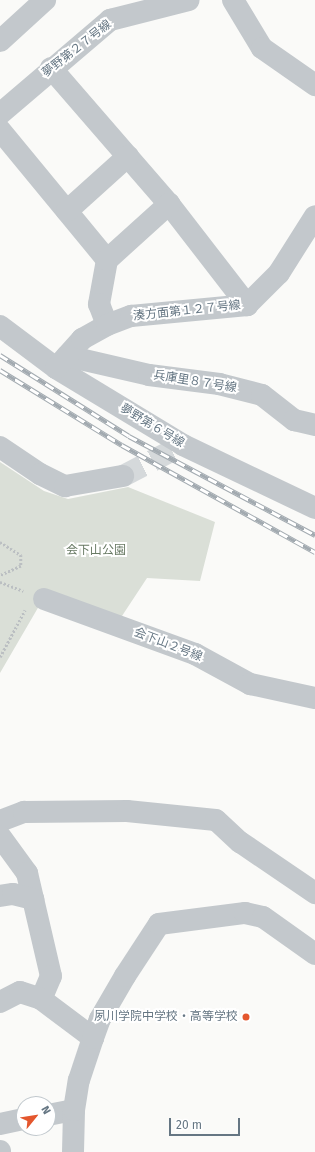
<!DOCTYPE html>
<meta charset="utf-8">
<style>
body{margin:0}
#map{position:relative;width:315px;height:1152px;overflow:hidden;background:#fafaf8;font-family:"Fira Sans","Noto Sans JP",sans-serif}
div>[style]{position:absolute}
.green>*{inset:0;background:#dadfd7}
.minor-tunnel>*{height:22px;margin-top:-11px;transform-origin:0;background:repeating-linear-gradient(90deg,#d5d9db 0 22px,transparent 0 33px)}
.path>*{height:2.5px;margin-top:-1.25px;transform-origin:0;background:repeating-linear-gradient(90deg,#bbbfc2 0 2px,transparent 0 4px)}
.minor>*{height:22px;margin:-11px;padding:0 11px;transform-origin:11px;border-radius:11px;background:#c3c8cc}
.rail>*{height:4.5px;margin-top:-2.25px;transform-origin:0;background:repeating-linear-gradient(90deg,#fff 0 9px,#a2aab0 0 18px);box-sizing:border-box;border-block:1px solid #a2aab0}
.dots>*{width:11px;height:11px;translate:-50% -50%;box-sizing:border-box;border:2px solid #fff;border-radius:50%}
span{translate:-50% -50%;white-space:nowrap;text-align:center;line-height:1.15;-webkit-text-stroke:4px #fff;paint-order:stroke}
.street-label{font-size:12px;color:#657683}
.park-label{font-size:12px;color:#687a64}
.poi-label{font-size:12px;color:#657683}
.right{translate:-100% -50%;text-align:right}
.north{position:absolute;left:16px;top:1096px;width:40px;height:40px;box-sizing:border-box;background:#fff;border:1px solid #c1c8cd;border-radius:50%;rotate:60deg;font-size:11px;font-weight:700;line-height:16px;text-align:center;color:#657683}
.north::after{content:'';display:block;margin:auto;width:14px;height:18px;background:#e4572e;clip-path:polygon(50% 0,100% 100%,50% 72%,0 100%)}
.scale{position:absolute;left:169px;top:1118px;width:71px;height:18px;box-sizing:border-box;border:2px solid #657683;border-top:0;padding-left:5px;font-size:12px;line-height:14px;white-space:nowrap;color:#657683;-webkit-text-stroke:3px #fff;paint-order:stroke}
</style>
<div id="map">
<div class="green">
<i style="clip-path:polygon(0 462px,44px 491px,68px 499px,128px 487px,215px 522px,200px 581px,147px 578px,120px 619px,46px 594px,0 673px)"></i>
</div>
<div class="minor-tunnel">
<i style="left:123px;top:476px;width:68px;rotate:-27.3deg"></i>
</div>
<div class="path">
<i style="left:0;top:542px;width:25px;rotate:32deg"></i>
<i style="left:21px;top:555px;width:11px;rotate:90deg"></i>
<i style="left:21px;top:566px;width:23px;rotate:155deg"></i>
<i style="left:0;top:582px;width:25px;rotate:21deg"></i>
<i style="left:0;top:657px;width:53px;rotate:-62deg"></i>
</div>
<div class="minor">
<i style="left:233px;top:0;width:56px;rotate:58.9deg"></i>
<i style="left:262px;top:48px;width:65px;rotate:34.9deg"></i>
<i style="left:0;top:41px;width:61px;rotate:-42.3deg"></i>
<i style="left:51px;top:68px;width:180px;rotate:49.1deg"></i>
<i style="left:169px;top:204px;width:128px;rotate:52.3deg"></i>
<i style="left:0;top:114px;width:145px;rotate:-40.5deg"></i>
<i style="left:110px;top:20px;width:81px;rotate:-14.2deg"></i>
<i style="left:0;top:130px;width:168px;rotate:50.5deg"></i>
<i style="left:107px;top:260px;width:45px;rotate:100.3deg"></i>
<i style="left:99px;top:304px;width:22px;rotate:69deg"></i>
<i style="left:67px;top:211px;width:82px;rotate:-42deg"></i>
<i style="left:107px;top:260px;width:84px;rotate:-42.1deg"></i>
<i style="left:0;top:326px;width:70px;rotate:36.9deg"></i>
<i style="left:56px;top:368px;width:149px;rotate:31.2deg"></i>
<i style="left:183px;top:445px;width:146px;rotate:25.5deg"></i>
<i style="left:67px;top:356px;width:84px;rotate:13deg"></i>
<i style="left:149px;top:375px;width:71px;rotate:7.3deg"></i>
<i style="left:219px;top:384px;width:44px;rotate:14.3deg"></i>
<i style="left:262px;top:395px;width:41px;rotate:38deg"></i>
<i style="left:294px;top:420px;width:22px;rotate:13deg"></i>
<i style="left:56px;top:368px;width:39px;rotate:-48deg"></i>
<i style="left:82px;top:339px;width:29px;rotate:-29deg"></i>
<i style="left:107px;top:325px;width:26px;rotate:-21deg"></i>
<i style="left:131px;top:316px;width:117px;rotate:-5.4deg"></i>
<i style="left:247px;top:305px;width:45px;rotate:-45deg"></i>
<i style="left:279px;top:273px;width:67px;rotate:-57.7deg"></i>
<i style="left:0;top:447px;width:48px;rotate:34deg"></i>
<i style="left:40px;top:474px;width:28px;rotate:26deg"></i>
<i style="left:65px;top:486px;width:59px;rotate:-9.8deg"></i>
<i style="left:44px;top:599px;width:161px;rotate:20deg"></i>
<i style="left:195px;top:654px;width:63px;rotate:28.6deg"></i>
<i style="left:250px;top:684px;width:66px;rotate:12.2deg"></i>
<i style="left:0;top:821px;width:26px;rotate:-21deg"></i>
<i style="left:24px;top:812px;width:103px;rotate:-0.6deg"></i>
<i style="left:127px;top:811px;width:89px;rotate:5.8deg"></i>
<i style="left:216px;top:820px;width:33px;rotate:43deg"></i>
<i style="left:240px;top:842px;width:91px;rotate:34.2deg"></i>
<i style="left:0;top:836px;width:46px;rotate:53.9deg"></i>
<i style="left:27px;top:873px;width:106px;rotate:76.9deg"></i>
<i style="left:51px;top:976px;width:25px;rotate:113deg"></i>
<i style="left:41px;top:999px;width:65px;rotate:36.9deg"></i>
<i style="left:0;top:896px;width:13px;rotate:-9deg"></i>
<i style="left:13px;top:894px;width:21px;rotate:14deg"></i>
<i style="left:0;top:1002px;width:22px;rotate:-27deg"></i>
<i style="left:20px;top:992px;width:22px;rotate:18deg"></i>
<i style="left:48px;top:1115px;width:26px;rotate:-11deg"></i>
<i style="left:0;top:1124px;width:25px;rotate:-12deg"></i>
<i style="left:0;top:1151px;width:1px;rotate:90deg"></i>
<i style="left:73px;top:1152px;width:42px;rotate:-88.6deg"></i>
<i style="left:74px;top:1110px;width:30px;rotate:-81deg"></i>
<i style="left:79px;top:1080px;width:44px;rotate:-71.6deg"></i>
<i style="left:93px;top:1038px;width:20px;rotate:-70deg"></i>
<i style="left:100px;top:1019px;width:50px;rotate:-59.8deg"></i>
<i style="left:125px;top:976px;width:62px;rotate:-56.8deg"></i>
<i style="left:159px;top:924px;width:87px;rotate:-7.3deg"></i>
<i style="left:245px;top:913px;width:18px;rotate:13deg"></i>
<i style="left:263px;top:917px;width:64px;rotate:35.4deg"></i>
</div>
<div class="rail">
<i style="left:0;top:355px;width:152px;rotate:32.1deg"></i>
<i style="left:129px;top:436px;width:211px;rotate:28deg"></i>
<i style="left:0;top:370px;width:143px;rotate:31.6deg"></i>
<i style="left:122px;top:445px;width:221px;rotate:29deg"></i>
</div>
<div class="dots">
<i style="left:246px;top:1017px;background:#e4572e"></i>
</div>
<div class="street-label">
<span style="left:77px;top:49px;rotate:-38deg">夢野第２７号線</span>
<span style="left:187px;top:311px;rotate:-6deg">湊方面第１２７号線</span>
<span style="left:195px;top:382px;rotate:9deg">兵庫里８７号線</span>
<span style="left:152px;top:426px;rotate:31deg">夢野第６号線</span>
<span style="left:168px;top:645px;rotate:21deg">会下山２号線</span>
</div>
<div class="park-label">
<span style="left:96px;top:551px">会下山公園</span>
</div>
<div class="poi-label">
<span class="right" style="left:238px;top:1017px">夙川学院中学校・高等学校</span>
</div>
<div class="north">N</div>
<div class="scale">20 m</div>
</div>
